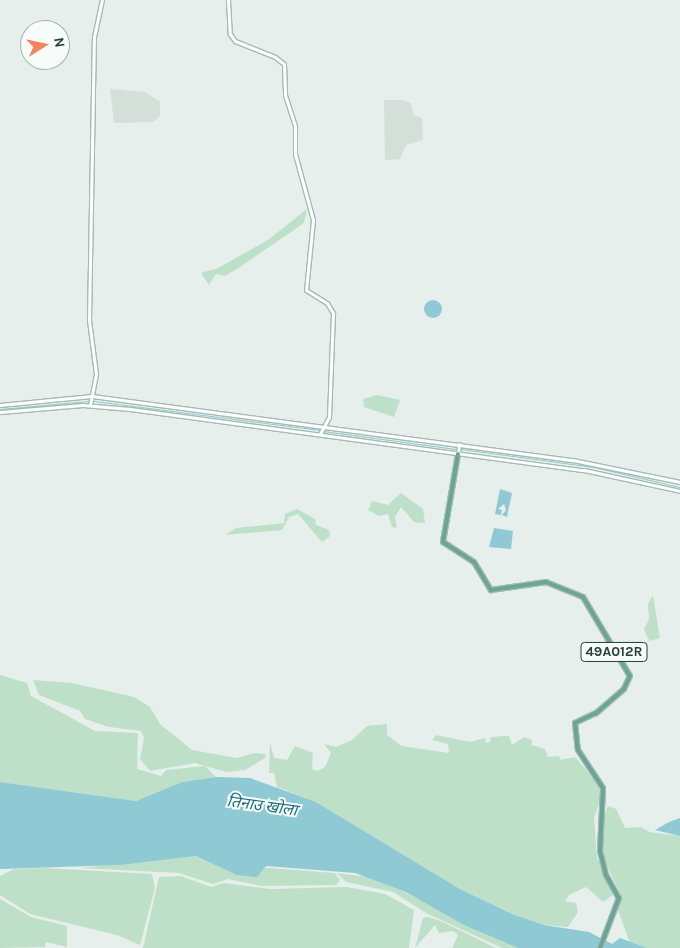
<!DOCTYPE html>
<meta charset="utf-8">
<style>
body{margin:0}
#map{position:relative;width:680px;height:948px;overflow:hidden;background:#e6efeb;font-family:Karla,"Noto Sans Devanagari",sans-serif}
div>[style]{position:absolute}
.built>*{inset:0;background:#d4dfda}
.green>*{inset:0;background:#bfe0c8}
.water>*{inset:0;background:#8ec9d4}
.round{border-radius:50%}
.stream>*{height:1px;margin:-0.5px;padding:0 0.5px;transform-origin:0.5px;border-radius:0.5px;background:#8ec9d4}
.roads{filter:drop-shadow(1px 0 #a4bbb3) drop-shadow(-1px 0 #a4bbb3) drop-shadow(0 1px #a4bbb3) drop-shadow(0 -1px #a4bbb3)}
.secondary>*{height:3px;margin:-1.5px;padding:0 1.5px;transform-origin:1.5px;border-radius:1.5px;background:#fff}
.primary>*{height:4px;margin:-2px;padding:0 2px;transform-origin:2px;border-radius:2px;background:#6aa596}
span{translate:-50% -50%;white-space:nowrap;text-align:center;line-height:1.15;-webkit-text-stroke:4px #f7fbf9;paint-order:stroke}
.shield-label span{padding:1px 4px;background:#f7fbf9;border:1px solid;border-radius:4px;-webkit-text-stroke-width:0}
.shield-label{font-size:14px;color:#24423a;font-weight:700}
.water-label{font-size:16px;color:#1c6f80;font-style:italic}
.north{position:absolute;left:20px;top:20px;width:50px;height:50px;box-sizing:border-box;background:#f7fbf9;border:1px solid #a3b1ad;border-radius:50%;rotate:80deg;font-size:14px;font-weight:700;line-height:20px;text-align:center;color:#24423a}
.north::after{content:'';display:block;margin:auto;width:18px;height:22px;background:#f4845f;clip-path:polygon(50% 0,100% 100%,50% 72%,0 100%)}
</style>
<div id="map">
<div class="built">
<i style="clip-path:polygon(110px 89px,145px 92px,160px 102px,160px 115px,154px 122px,114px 123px)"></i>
<i style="clip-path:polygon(384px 100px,404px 100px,411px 103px,413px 115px,422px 118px,423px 140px,406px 145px,400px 159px,385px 160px)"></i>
</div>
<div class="green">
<i style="clip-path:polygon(307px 209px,304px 223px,237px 269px,225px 276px,216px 274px,209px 285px,201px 273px,218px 268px,268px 240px)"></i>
<i style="clip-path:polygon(377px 395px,400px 400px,394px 417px,364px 407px,363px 399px)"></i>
<i style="clip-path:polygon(401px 493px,423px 509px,425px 523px,414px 522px,401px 507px,395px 517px,397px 528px,392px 527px,388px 514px,379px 516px,368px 510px,372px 501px,388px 505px)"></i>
<i style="clip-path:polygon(297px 509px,315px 519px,316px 525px,329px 530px,330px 536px,322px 542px,298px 514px,289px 517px,282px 530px,225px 535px,236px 528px,284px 523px,285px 514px)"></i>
<i style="clip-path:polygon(653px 595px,660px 638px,649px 641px,644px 629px,649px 619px,648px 604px)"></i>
<i style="clip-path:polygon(0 675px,27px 683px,31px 696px,95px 731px,138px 733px,137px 769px,161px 776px,166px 770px,205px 766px,216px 777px,182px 782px,136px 801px,0 782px)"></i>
<i style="clip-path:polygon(33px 680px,72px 683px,134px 697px,150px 707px,160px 724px,192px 750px,237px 758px,254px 753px,266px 754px,265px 758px,245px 770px,226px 772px,195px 763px,150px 771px,140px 759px,144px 738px,141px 731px,109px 727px,85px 719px,80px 711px,39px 695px)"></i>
<i style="clip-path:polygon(387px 724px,387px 735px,402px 746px,449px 753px,448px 744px,432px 740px,436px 735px,470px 742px,485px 738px,486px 743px,490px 742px,491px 737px,503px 736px,509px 736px,512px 745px,524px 737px,532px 740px,532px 745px,545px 749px,548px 757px,559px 756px,560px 760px,575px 757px,599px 785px,599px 805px,594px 817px,597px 858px,616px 893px,603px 902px,586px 887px,569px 895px,565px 901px,576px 903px,578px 912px,568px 927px,544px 925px,512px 914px,460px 889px,316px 802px,277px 787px,274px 773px,269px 773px,270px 743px,274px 758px,287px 760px,295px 746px,313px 753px,312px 769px,317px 771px,325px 767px,331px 753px,324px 744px,336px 747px,352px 740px,367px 726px)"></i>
<i style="clip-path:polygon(608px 806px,616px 809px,625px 828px,641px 827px,649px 832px,680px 836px,680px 948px,647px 948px,630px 943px,618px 910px,621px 895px,603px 858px,599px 826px)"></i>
<i style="clip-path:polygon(196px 856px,217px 864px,335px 873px,340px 880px,336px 885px,261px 886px,228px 879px,213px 884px,179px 873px,80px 868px)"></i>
<i style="clip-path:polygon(45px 868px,152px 874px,155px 888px,140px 945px,117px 935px,30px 914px,0 895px,0 876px,14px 869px)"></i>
<i style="clip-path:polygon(337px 873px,376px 878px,518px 948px,502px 948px,426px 913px,393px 892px,346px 882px)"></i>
<i style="clip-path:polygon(181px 876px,211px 887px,223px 883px,271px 889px,347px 887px,385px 894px,414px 910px,409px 948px,143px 948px,159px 877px)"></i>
<i style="clip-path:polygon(0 899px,31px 917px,67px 926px,67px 947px,46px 942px,45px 947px,0 948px)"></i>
<i style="clip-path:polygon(428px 917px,441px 921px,496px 948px,452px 948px,458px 935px,453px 931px,439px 933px,435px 925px,415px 948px,423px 918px)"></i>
</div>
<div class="water">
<i class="round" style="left:424px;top:300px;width:18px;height:18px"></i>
<i style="clip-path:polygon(500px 489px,512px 493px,507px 517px,502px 515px,506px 510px,504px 504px,498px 509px,502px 510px,501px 515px,495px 514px)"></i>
<i style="clip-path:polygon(494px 528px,513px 531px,511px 549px,489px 547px)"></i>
<i style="clip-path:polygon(216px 777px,250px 778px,316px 802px,460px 889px,512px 914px,544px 925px,589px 932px,612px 944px,620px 938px,647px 948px,518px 948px,464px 925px,406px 892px,355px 873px,266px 866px,257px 877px,237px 875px,196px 856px,119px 865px,0 869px,0 782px,136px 801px,182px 782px)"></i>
<i style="clip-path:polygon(680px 818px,680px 836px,655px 830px,669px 822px)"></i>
</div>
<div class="stream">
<i style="left:94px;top:401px;width:228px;rotate:7.3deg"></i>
<i style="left:0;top:409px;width:89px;rotate:-5.1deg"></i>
<i style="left:323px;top:431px;width:134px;rotate:7.7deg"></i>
<i style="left:461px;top:449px;width:134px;rotate:7.7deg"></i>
<i style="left:594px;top:467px;width:88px;rotate:13.1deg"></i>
</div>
<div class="roads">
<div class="secondary">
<i style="left:228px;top:0;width:34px;rotate:87deg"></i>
<i style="left:230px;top:34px;width:9px;rotate:54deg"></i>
<i style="left:235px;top:41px;width:43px;rotate:21.8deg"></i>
<i style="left:275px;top:57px;width:11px;rotate:38deg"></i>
<i style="left:284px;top:64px;width:31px;rotate:88deg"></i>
<i style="left:285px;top:95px;width:33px;rotate:72deg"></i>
<i style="left:295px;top:126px;width:28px;rotate:90deg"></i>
<i style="left:295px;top:154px;width:68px;rotate:74.7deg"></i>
<i style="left:313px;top:220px;width:70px;rotate:95.7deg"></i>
<i style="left:306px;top:290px;width:25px;rotate:32deg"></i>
<i style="left:327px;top:303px;width:12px;rotate:59deg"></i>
<i style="left:333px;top:313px;width:104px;rotate:92.2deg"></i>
<i style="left:329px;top:417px;width:19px;rotate:118deg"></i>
<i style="left:92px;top:396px;width:485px;rotate:7.6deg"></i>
<i style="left:573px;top:460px;width:109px;rotate:11.6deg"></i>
<i style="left:0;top:405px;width:92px;rotate:-5.6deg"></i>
<i style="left:90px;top:405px;width:32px;rotate:-79deg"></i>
<i style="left:96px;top:374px;width:54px;rotate:-97.4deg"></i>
<i style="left:89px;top:320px;width:283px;rotate:-89deg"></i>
<i style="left:94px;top:37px;width:38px;rotate:-78deg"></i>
<i style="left:0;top:412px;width:83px;rotate:-4.8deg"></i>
<i style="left:83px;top:405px;width:47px;rotate:4.9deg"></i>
<i style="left:130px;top:409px;width:458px;rotate:7.7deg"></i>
<i style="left:584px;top:470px;width:98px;rotate:12.3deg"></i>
<i style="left:458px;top:454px;width:10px;rotate:-84deg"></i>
</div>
<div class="primary">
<i style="left:458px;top:454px;width:89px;rotate:99.7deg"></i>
<i style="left:443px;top:542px;width:37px;rotate:33deg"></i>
<i style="left:474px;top:562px;width:33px;rotate:59deg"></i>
<i style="left:491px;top:590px;width:56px;rotate:-8.3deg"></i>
<i style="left:546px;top:582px;width:40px;rotate:22deg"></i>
<i style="left:583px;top:597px;width:92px;rotate:59.3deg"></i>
<i style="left:630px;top:676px;width:14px;rotate:115deg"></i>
<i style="left:624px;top:689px;width:37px;rotate:139deg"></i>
<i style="left:596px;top:713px;width:23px;rotate:155deg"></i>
<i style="left:575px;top:723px;width:27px;rotate:84deg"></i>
<i style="left:578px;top:750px;width:45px;rotate:56.7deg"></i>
<i style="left:603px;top:788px;width:63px;rotate:92.7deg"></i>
<i style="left:600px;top:851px;width:25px;rotate:76deg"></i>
<i style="left:606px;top:875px;width:26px;rotate:61deg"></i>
<i style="left:619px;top:898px;width:53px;rotate:110.8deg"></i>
</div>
</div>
<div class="shield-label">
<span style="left:614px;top:652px">49A012R</span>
</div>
<div class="water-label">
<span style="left:262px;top:806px;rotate:8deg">तिनाउ खोला</span>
</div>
<div class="north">N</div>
</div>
